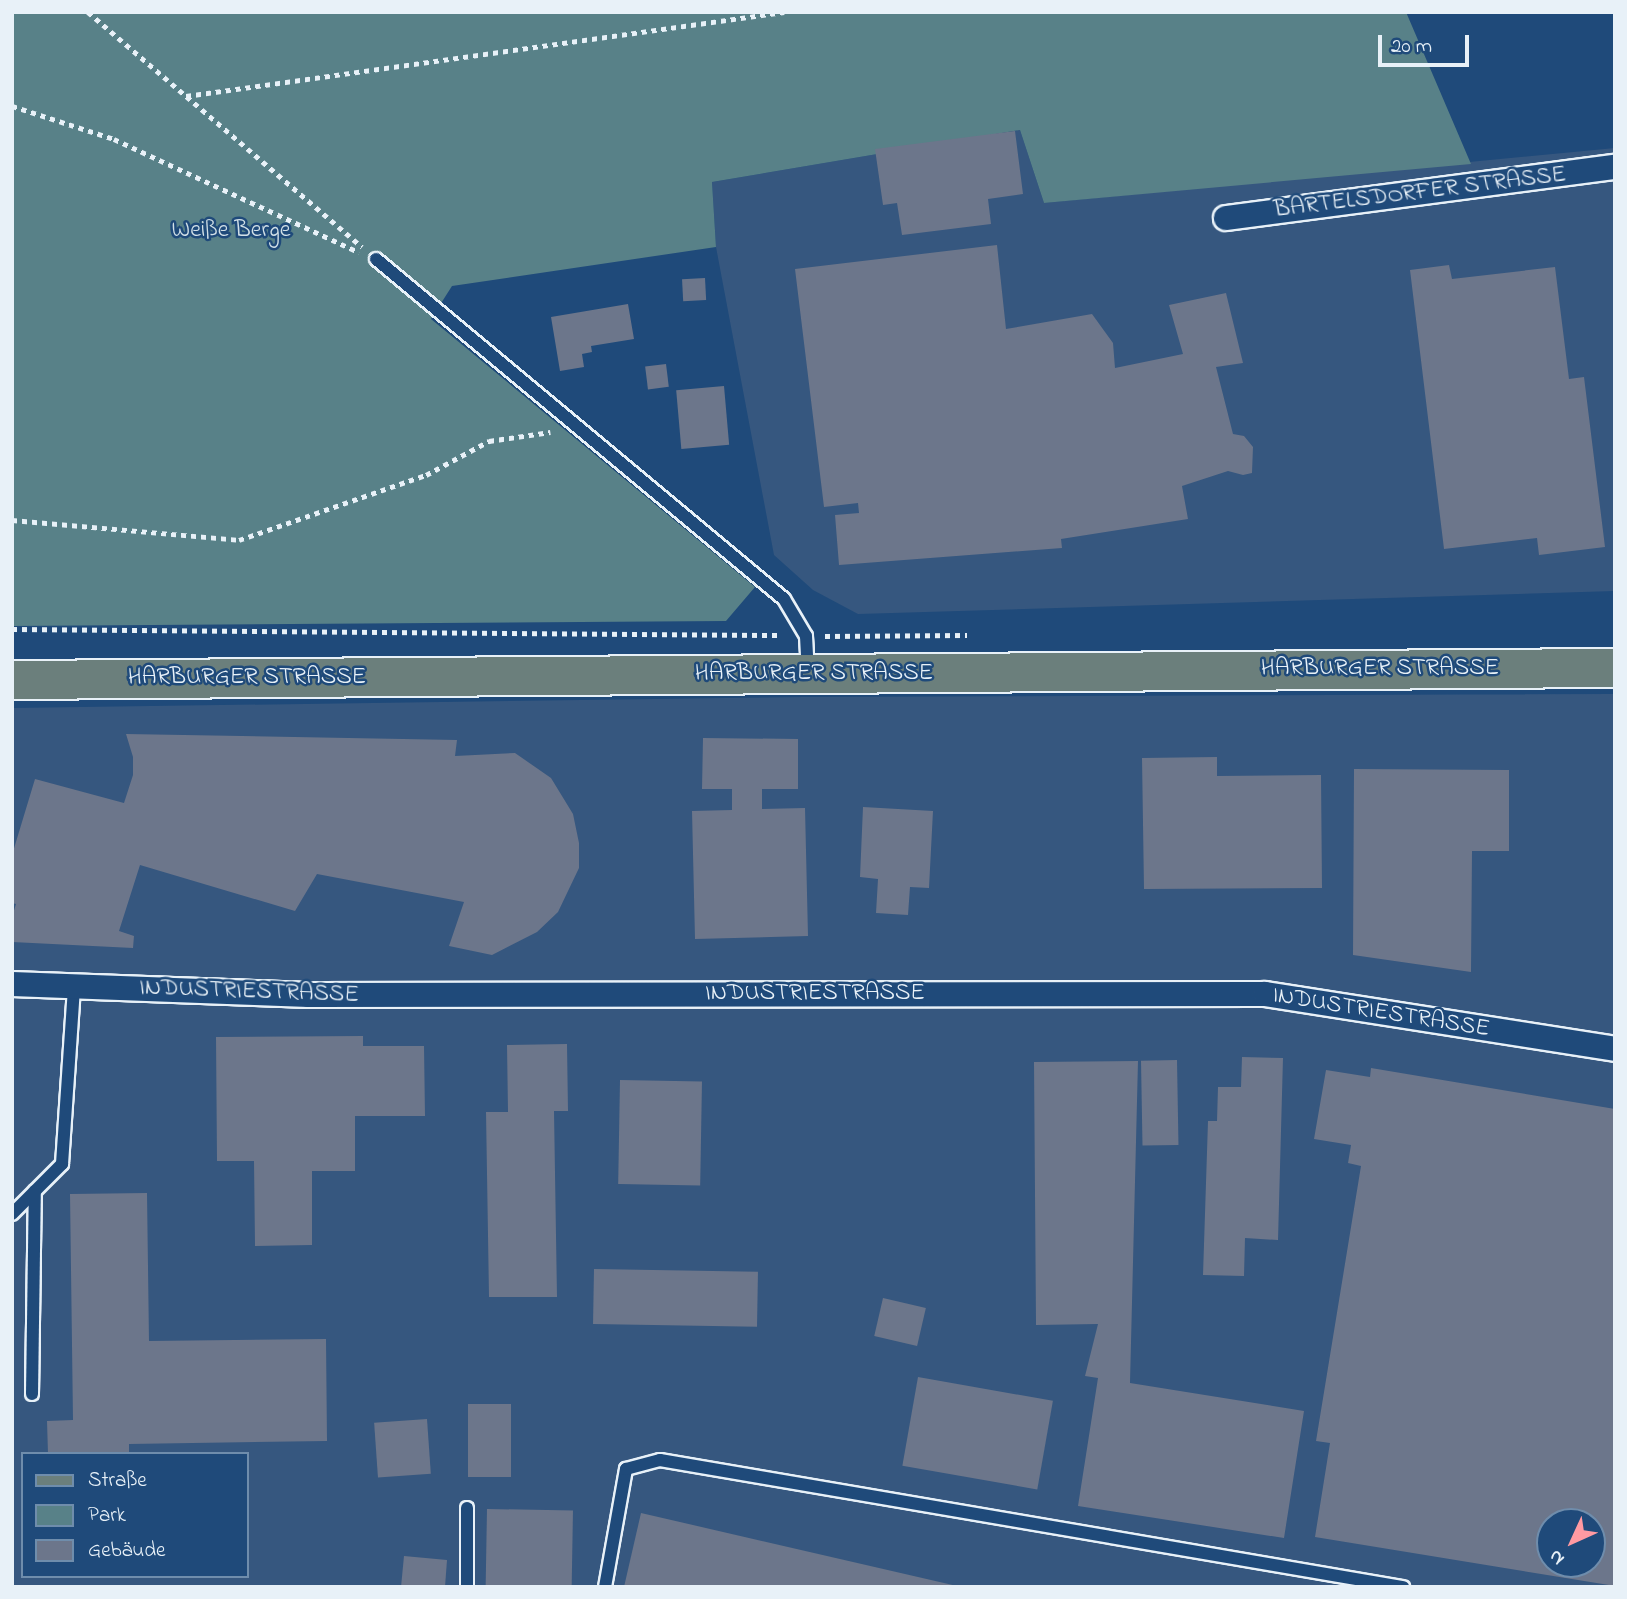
<!DOCTYPE html>
<meta charset="utf-8">
<style>
body{margin:0}
#map{position:relative;width:1627px;height:1599px;overflow:hidden;background:#1f4a7a;font-family:"Indie Flower",sans-serif}
div>[style]{position:absolute}
.built>*{inset:0;background:#36577f}
.green>*{inset:0;background:#588188}
.building>*{inset:0;background:#6c768b;transform-origin:0 0}
.path>*{height:4.5px;margin-top:-2.25px;transform-origin:0;background:repeating-linear-gradient(90deg,#e8f1f8 0 5px,transparent 0 10px)}
.roads{filter:drop-shadow(2px 0 #e8f1f8) drop-shadow(-2px 0 #e8f1f8) drop-shadow(0 2px #e8f1f8) drop-shadow(0 -2px #e8f1f8)}
.service>*{height:12px;margin:-6px;padding:0 6px;transform-origin:6px;border-radius:6px;background:#1f4a7a}
.minor>*{height:24px;margin:-12px;padding:0 12px;transform-origin:12px;border-radius:12px;background:#1f4a7a}
.primary>*{height:38px;margin:-19px;padding:0 19px;transform-origin:19px;border-radius:19px;background:#6b7f7c}
span{translate:-50% -50%;white-space:nowrap;text-align:center;line-height:1.15;-webkit-text-stroke:5px #1f4a7a;paint-order:stroke}
.street-label{font-size:24px;color:#e8f1f8}
.park-label{font-size:24px;color:#d2e0e7}
.frame{position:absolute;inset:0;border:14px solid #e8f1f8;pointer-events:none}
.legend{position:absolute;left:21px;top:1452px;width:228px;height:126px;box-sizing:border-box;background:#1f4a7a;border:2px solid #6f8dac;margin:0;padding:9px 12px;list-style:none;font-size:21px;color:#e8f1f8}
.legend li{display:flex;align-items:center;gap:14px;height:35px}
.legend b{width:35px;border:2px solid #6f8dac}
.north{position:absolute;left:1536px;top:1508px;width:70px;height:70px;box-sizing:border-box;background:#1f4a7a;border:2px solid #6f8dac;border-radius:50%;rotate:225deg;font-size:19px;font-weight:700;line-height:28px;text-align:center;color:#e8f1f8}
.north::after{content:'';display:block;margin:auto;width:24px;height:32px;background:#ff9aa2;clip-path:polygon(50% 0,100% 100%,50% 72%,0 100%)}
.scale{position:absolute;left:1378px;top:35px;width:91px;height:32px;box-sizing:border-box;border:4px solid #e8f1f8;border-top:0;padding-left:9px;font-size:21px;line-height:24px;white-space:nowrap;color:#e8f1f8;-webkit-text-stroke:5px #1f4a7a;paint-order:stroke}
</style>
<div id="map">
<div class="built">
<i style="clip-path:polygon(1020px 130px,1044px 203px,1615px 148px,1615px 591px,858px 614px,813px 590px,774px 555px,716px 247px,712px 182px)"></i>
<i style="clip-path:polygon(evenodd,1615px 694px,1615px 1587px,12px 1587px,12px 708px,804px 697px,1615px 694px,23px 1454px,247px 1454px,247px 1576px,23px 1576px,23px 1454px,1615px 694px,1550px 1522px,1592px 1522px,1592px 1564px,1550px 1564px,1550px 1522px)"></i>
</div>
<div class="green">
<i style="clip-path:polygon(12px 12px,1406px 12px,1471px 164px,1044px 203px,1020px 130px,712px 182px,716px 247px,452px 286px,431px 319px,755px 587px,726px 621px,12px 626px)"></i>
</div>
<div class="building">
<i style="clip-path:polygon(1015px 131px,1023px 194px,988px 199px,991px 224px,902px 235px,897px 203px,883px 205px,875px 149px)"></i>
<i style="clip-path:polygon(997px 245px,1006px 329px,1092px 314px,1113px 343px,1115px 368px,1183px 354px,1169px 305px,1226px 293px,1243px 363px,1216px 367px,1233px 434px,1244px 436px,1253px 447px,1252px 473px,1243px 475px,1228px 471px,1182px 486px,1188px 519px,1061px 539px,1062px 548px,839px 565px,835px 515px,859px 513px,858px 503px,824px 507px,795px 269px)"></i>
<i style="clip-path:polygon(1449px 265px,1452px 279px,1555px 267px,1569px 379px,1584px 377px,1605px 547px,1539px 555px,1537px 538px,1444px 549px,1410px 270px)"></i>
<i style="left:705px;top:278px;width:22px;height:23px;rotate:87deg"></i>
<i style="clip-path:polygon(628px 304px,634px 339px,591px 346px,592px 352px,582px 354px,584px 367px,560px 371px,551px 317px)"></i>
<i style="left:666px;top:364px;width:23px;height:21px;rotate:83deg"></i>
<i style="left:724px;top:386px;width:59px;height:48px;rotate:85deg"></i>
<i style="clip-path:polygon(126px 734px,457px 740px,455px 756px,515px 753px,551px 778px,573px 814px,579px 843px,579px 868px,558px 912px,537px 932px,492px 955px,449px 946px,464px 902px,317px 874px,295px 911px,140px 865px,119px 931px,134px 936px,133px 948px,12px 942px,12px 917px,16px 904px,12px 903px,12px 855px,35px 779px,124px 803px,133px 775px,133px 757px)"></i>
<i style="clip-path:polygon(703px 738px,798px 739px,798px 789px,762px 789px,762px 809px,805px 808px,808px 936px,695px 939px,692px 811px,732px 810px,732px 789px,702px 789px)"></i>
<i style="clip-path:polygon(1217px 757px,1217px 776px,1321px 775px,1322px 888px,1144px 889px,1142px 758px)"></i>
<i style="clip-path:polygon(1354px 769px,1509px 770px,1509px 851px,1472px 851px,1471px 972px,1353px 955px)"></i>
<i style="clip-path:polygon(863px 807px,933px 811px,929px 888px,910px 887px,908px 915px,876px 913px,878px 879px,860px 877px)"></i>
<i style="clip-path:polygon(363px 1036px,363px 1046px,424px 1046px,425px 1116px,355px 1116px,355px 1171px,312px 1171px,312px 1245px,255px 1246px,254px 1161px,217px 1161px,216px 1037px)"></i>
<i style="clip-path:polygon(567px 1044px,568px 1111px,554px 1111px,557px 1297px,489px 1297px,486px 1112px,508px 1112px,507px 1045px)"></i>
<i style="clip-path:polygon(1242px 1057px,1283px 1058px,1278px 1240px,1245px 1238px,1244px 1276px,1203px 1275px,1208px 1121px,1217px 1121px,1218px 1087px,1241px 1087px)"></i>
<i style="left:1177px;top:1060px;width:85px;height:36px;rotate:89deg"></i>
<i style="clip-path:polygon(1138px 1061px,1130px 1383px,1304px 1411px,1284px 1538px,1078px 1506px,1098px 1378px,1085px 1376px,1098px 1324px,1036px 1325px,1034px 1062px)"></i>
<i style="clip-path:polygon(evenodd,1371px 1068px,1615px 1109px,1615px 1586px,1315px 1537px,1330px 1443px,1316px 1441px,1361px 1166px,1348px 1163px,1351px 1145px,1314px 1139px,1326px 1070px,1370px 1077px,1371px 1068px,1550px 1522px,1592px 1522px,1592px 1564px,1550px 1564px,1550px 1522px)"></i>
<i style="left:620px;top:1080px;width:82px;height:104px;rotate:1deg"></i>
<i style="clip-path:polygon(147px 1193px,149px 1341px,326px 1339px,327px 1441px,129px 1444px,129px 1454px,48px 1454px,47px 1421px,73px 1420px,70px 1194px)"></i>
<i style="left:594px;top:1269px;width:164px;height:55px;rotate:1deg"></i>
<i style="left:883px;top:1298px;width:44px;height:39px;rotate:13deg"></i>
<i style="left:918px;top:1377px;width:137px;height:90px;rotate:10deg"></i>
<i style="left:468px;top:1404px;width:43px;height:73px"></i>
<i style="left:427px;top:1419px;width:55px;height:53px;rotate:86deg"></i>
<i style="left:487px;top:1509px;width:86px;height:78px;rotate:1deg"></i>
<i style="clip-path:polygon(641px 1513px,957px 1586px,956px 1587px,624px 1587px)"></i>
<i style="clip-path:polygon(404px 1556px,447px 1560px,445px 1587px,401px 1587px)"></i>
</div>
<div class="path">
<i style="left:88px;top:12px;width:361px;rotate:40.6deg"></i>
<i style="left:186px;top:96px;width:604px;rotate:-8deg"></i>
<i style="left:12px;top:106px;width:107px;rotate:17.9deg"></i>
<i style="left:114px;top:139px;width:270px;rotate:24.8deg"></i>
<i style="left:12px;top:520px;width:228px;rotate:5deg"></i>
<i style="left:239px;top:540px;width:198px;rotate:-19.2deg"></i>
<i style="left:426px;top:475px;width:72px;rotate:-28.4deg"></i>
<i style="left:489px;top:441px;width:62px;rotate:-8.4deg"></i>
<i style="left:12px;top:629px;width:769px;rotate:0.45deg"></i>
<i style="left:825px;top:636px;width:142px;rotate:-0.4deg"></i>
</div>
<div class="roads">
<div class="service">
<i style="left:376px;top:259px;width:531px;rotate:39.81deg"></i>
<i style="left:784px;top:599px;width:43px;rotate:59.3deg"></i>
<i style="left:806px;top:636px;width:35px;rotate:87deg"></i>
<i style="left:12px;top:1214px;width:71px;rotate:-45deg"></i>
<i style="left:62px;top:1164px;width:178px;rotate:-86.1deg"></i>
<i style="left:32px;top:1394px;width:203px;rotate:-89.2deg"></i>
<i style="left:467px;top:1587px;width:79px;rotate:-90deg"></i>
<i style="left:605px;top:1587px;width:120px;rotate:-79.9deg"></i>
<i style="left:626px;top:1469px;width:35px;rotate:-15deg"></i>
<i style="left:660px;top:1460px;width:754px;rotate:9.7deg"></i>
</div>
<div class="minor">
<i style="left:1226px;top:218px;width:392px;rotate:-7.5deg"></i>
<i style="left:12px;top:984px;width:297px;rotate:2.1deg"></i>
<i style="left:309px;top:995px;width:956px;rotate:-0.06deg"></i>
<i style="left:1265px;top:994px;width:354px;rotate:8.9deg"></i>
</div>
<div class="primary">
<i style="left:12px;top:680px;width:1603px;rotate:-0.43deg"></i>
</div>
</div>
<div class="street-label">
<span style="left:1420px;top:193px;rotate:-7deg">BARTELSDORFER STRASSE</span>
<span style="left:1380px;top:669px">HARBURGER STRASSE</span>
<span style="left:814px;top:674px">HARBURGER STRASSE</span>
<span style="left:247px;top:678px">HARBURGER STRASSE</span>
<span style="left:249px;top:992px;rotate:2deg">INDUSTRIESTRASSE</span>
<span style="left:815px;top:994px">INDUSTRIESTRASSE</span>
<span style="left:1381px;top:1013px;rotate:9deg">INDUSTRIESTRASSE</span>
</div>
<div class="park-label">
<span style="left:231px;top:231px">Weiße Berge</span>
</div>
<div class="frame"></div>
<ul class="legend">
<li><b style="height:9px;background:#6b7f7c"></b>Straße</li>
<li><b style="height:19px;background:#588188"></b>Park</li>
<li><b style="height:19px;background:#6c768b"></b>Gebäude</li>
</ul>
<div class="north">N</div>
<div class="scale">20 m</div>
</div>
